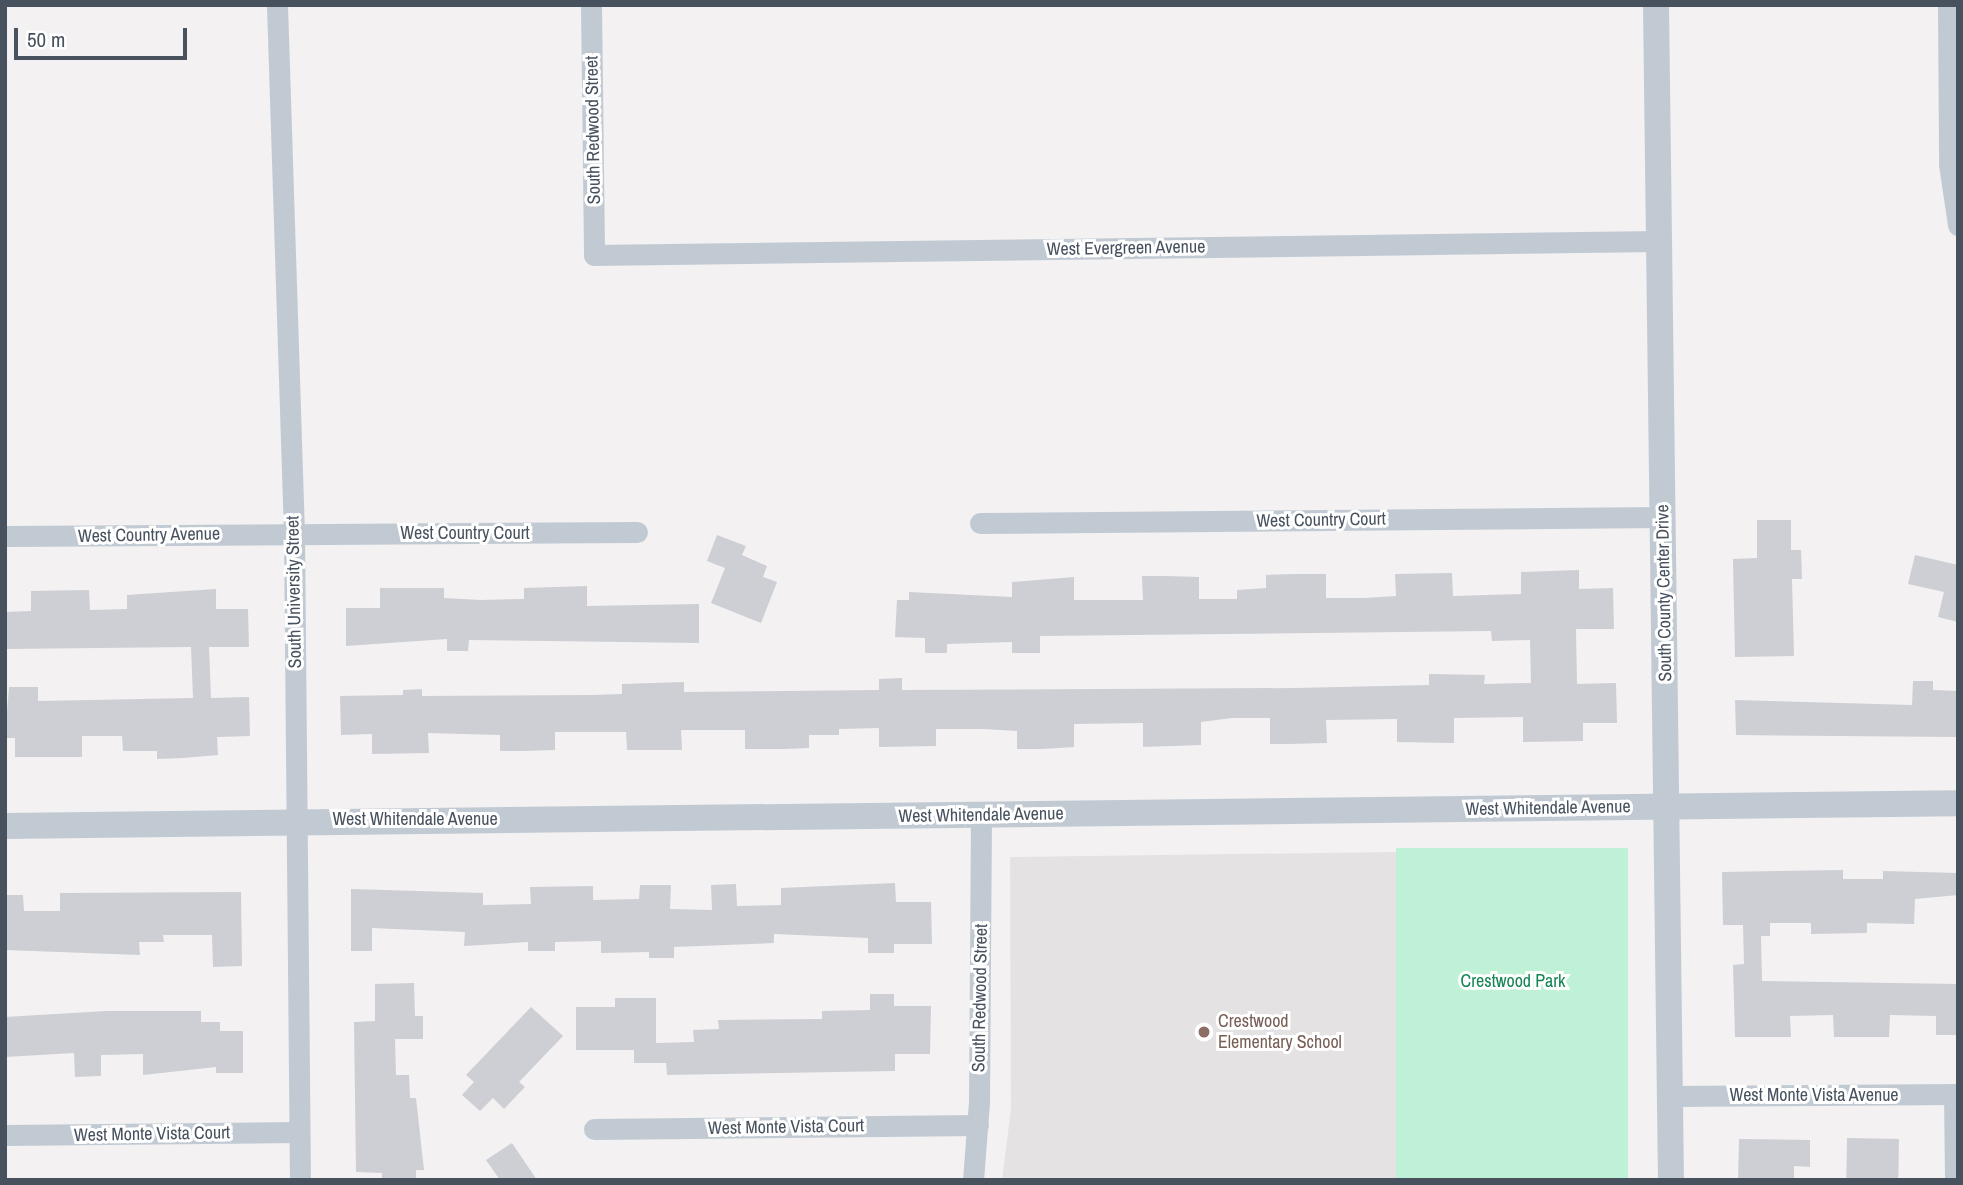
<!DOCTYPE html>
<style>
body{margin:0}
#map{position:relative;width:1963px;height:1185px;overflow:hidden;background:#f3f1f1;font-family:"Archivo Narrow",sans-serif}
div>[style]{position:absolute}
.education>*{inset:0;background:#e4e2e3}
.green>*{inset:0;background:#bff1d6;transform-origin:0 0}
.building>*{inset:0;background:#cdcfd5;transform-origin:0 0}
.minor>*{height:21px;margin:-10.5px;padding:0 10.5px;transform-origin:10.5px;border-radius:10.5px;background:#c1cad3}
.tertiary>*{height:26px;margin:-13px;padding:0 13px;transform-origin:13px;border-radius:13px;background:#c1cad3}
.dots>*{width:19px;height:19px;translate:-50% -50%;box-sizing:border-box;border:4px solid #fff;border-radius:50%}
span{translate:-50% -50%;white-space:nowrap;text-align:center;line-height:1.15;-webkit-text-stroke:6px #fff;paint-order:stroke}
.street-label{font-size:18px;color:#48525f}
.park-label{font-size:18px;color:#158455}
.education-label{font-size:18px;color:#785e54}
.left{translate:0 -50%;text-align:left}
.frame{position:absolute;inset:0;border:7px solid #48525f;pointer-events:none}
.scale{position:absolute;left:14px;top:28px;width:173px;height:32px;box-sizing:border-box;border:4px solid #48525f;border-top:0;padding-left:9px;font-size:21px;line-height:24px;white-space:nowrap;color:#48525f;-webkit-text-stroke:5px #fff;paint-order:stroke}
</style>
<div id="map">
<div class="education">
<i style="clip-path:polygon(1396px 852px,1398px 1180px,1002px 1180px,1011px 1109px,1010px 857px)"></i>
</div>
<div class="green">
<i style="left:1628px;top:848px;width:332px;height:232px;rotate:90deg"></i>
</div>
<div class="building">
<i style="clip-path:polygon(1757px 520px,1791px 520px,1791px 550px,1801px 550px,1802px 579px,1792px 579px,1794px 656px,1735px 657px,1733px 559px,1757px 558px)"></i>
<i style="clip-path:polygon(717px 535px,746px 546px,742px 555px,767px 566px,763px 577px,777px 582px,761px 623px,711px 603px,725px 568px,707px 561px)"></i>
<i style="clip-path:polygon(1915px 555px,1958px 565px,1958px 622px,1938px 617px,1944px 592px,1908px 584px)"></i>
<i style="clip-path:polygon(1579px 570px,1579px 589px,1613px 588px,1614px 629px,1576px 629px,1577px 684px,1616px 683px,1617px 723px,1583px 723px,1583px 741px,1523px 742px,1523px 717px,1454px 718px,1454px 743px,1397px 742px,1397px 719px,1326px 720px,1327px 743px,1289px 744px,1270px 744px,1270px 718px,1232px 718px,1201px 722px,1201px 745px,1143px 747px,1143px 723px,1074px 724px,1074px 747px,1042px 749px,1017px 749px,1017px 731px,984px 729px,936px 729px,936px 746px,879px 747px,879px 728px,839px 729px,839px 735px,809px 735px,809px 748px,784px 749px,745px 749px,745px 730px,681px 730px,682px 750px,627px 750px,626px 732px,555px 732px,555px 750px,523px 751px,500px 751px,500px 735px,428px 733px,429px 753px,372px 754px,372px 734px,341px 735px,340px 696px,403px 695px,403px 690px,422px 689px,422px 696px,592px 695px,622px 694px,622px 684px,684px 682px,684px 692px,879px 690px,879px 679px,902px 678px,902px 690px,1296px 688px,1429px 685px,1429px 674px,1485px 675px,1484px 684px,1531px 683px,1530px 640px,1492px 641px,1491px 631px,1040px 636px,1040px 653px,1012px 653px,1012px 642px,947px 644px,947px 653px,925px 653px,925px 638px,895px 637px,897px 600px,909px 600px,909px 592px,1012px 597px,1012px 582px,1074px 577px,1074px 600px,1143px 600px,1142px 576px,1167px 576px,1199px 577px,1199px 599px,1237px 599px,1237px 590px,1266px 588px,1266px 575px,1294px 574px,1326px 574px,1326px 598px,1364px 598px,1396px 596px,1395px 574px,1452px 573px,1453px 596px,1521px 594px,1521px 572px)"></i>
<i style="clip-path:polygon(587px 586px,587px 606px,699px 604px,699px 643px,469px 640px,468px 651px,447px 651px,447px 639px,346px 646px,346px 608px,380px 608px,380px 588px,444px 588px,444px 598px,480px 600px,524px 599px,524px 588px)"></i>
<i style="clip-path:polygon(216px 589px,216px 609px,248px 609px,249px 647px,209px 647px,211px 698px,249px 697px,250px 736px,217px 737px,218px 755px,183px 758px,157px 759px,157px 751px,123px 751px,122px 736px,82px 736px,82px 757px,15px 757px,15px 738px,5px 738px,9px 687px,38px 687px,38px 701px,193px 698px,191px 647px,5px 649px,5px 612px,31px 611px,31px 591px,89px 590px,90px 610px,127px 609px,127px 595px)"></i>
<i style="clip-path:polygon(1913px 681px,1933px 681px,1933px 690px,1958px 691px,1958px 737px,1736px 735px,1735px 700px,1912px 705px)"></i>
<i style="clip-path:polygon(1843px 870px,1843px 879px,1883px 879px,1883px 871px,1958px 873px,1958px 895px,1915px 899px,1914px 924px,1867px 923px,1867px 933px,1811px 934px,1811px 923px,1770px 923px,1770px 936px,1761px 936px,1762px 981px,1958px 984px,1958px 1035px,1936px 1035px,1936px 1016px,1890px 1015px,1889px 1037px,1834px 1037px,1833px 1015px,1790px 1016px,1791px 1037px,1735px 1037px,1733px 965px,1744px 964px,1743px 925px,1723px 925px,1722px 872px)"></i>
<i style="clip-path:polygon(895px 883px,896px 902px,931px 902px,932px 944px,894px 944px,894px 953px,868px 953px,868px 938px,774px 934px,774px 943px,674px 947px,674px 958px,649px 958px,649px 952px,601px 953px,601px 941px,555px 942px,555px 951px,528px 951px,528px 942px,464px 946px,465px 932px,372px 928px,372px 951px,351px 951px,351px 889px,483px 893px,483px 905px,531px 904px,530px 887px,593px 886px,593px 900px,639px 899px,640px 885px,671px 885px,670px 909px,712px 910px,711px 885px,736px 884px,737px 906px,781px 905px,781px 888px)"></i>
<i style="clip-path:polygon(241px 892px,242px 966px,213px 967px,212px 935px,163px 935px,164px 942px,139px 942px,140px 955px,5px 950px,5px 895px,23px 895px,24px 911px,60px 911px,60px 893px)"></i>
<i style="clip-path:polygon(414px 983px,415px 1016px,423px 1016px,423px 1039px,395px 1039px,396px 1075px,409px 1075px,410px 1098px,416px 1098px,424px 1170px,416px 1170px,416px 1180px,382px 1180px,382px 1173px,356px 1172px,354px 1022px,375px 1021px,375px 984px)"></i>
<i style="clip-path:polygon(870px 994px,894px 994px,894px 1006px,931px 1006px,930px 1054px,895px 1054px,895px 1071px,667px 1075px,666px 1063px,634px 1063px,634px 1050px,576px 1050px,576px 1007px,615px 1007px,615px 998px,656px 998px,656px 1043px,694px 1042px,693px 1030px,719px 1029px,718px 1020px,822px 1019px,822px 1011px,870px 1010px)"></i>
<i style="clip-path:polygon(531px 1007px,563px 1036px,519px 1082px,525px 1087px,504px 1109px,493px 1098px,480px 1111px,462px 1095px,474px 1082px,466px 1075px)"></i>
<i style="clip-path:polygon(106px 1011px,201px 1011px,201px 1022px,220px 1022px,220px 1031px,243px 1031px,243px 1073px,216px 1073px,216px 1067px,143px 1075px,143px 1054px,101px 1055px,101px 1076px,75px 1077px,74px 1053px,5px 1057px,5px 1017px)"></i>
<i style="left:1847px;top:1138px;width:52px;height:42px;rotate:1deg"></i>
<i style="clip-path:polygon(1739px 1139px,1810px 1140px,1810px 1167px,1794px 1166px,1794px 1180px,1738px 1180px)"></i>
<i style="clip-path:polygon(512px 1143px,537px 1180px,500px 1180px,486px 1160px)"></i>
</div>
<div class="minor">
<i style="left:277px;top:5px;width:529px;rotate:88.16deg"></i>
<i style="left:294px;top:534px;width:646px;rotate:89.47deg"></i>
<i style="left:591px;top:5px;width:250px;rotate:89.3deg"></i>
<i style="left:594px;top:255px;width:1065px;rotate:-0.75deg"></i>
<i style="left:1948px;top:5px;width:159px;rotate:89.6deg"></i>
<i style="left:1949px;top:164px;width:62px;rotate:81.6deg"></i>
<i style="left:980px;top:523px;width:682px;rotate:-0.5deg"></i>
<i style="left:5px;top:536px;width:632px;rotate:-0.36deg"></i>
<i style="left:1954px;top:1094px;width:86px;rotate:89.3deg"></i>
<i style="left:1670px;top:1096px;width:288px;rotate:-0.4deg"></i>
<i style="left:594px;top:1129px;width:384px;rotate:-0.6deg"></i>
<i style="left:5px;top:1135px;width:294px;rotate:-0.6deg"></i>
<i style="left:973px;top:1180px;width:78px;rotate:-85.6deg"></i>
<i style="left:979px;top:1102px;width:287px;rotate:-89.6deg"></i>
</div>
<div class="tertiary">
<i style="left:1656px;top:5px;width:1175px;rotate:89.27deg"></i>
<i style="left:5px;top:826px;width:1953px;rotate:-0.67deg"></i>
</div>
<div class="dots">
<i style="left:1204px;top:1032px;background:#8d6e63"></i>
</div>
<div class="street-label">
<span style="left:593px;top:130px;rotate:-91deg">South Redwood Street</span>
<span style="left:1126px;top:248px;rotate:-1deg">West Evergreen Avenue</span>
<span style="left:1321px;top:520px;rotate:-1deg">West Country Court</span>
<span style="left:465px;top:533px">West Country Court</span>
<span style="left:149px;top:535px;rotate:-1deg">West Country Avenue</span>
<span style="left:294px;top:592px;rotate:-91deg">South University Street</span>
<span style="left:1664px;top:593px;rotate:-91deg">South County Center Drive</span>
<span style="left:1548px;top:808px;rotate:-1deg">West Whitendale Avenue</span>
<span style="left:981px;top:815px;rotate:-1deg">West Whitendale Avenue</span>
<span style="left:415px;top:819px">West Whitendale Avenue</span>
<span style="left:980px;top:998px;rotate:-89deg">South Redwood Street</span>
<span style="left:1814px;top:1095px">West Monte Vista Avenue</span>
<span style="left:786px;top:1127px;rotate:-1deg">West Monte Vista Court</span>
<span style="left:152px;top:1134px;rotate:-1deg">West Monte Vista Court</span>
</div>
<div class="park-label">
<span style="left:1513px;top:981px">Crestwood Park</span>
</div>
<div class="education-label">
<span class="left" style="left:1218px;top:1032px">Crestwood<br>Elementary School</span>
</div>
<div class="frame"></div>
<div class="scale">50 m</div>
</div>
